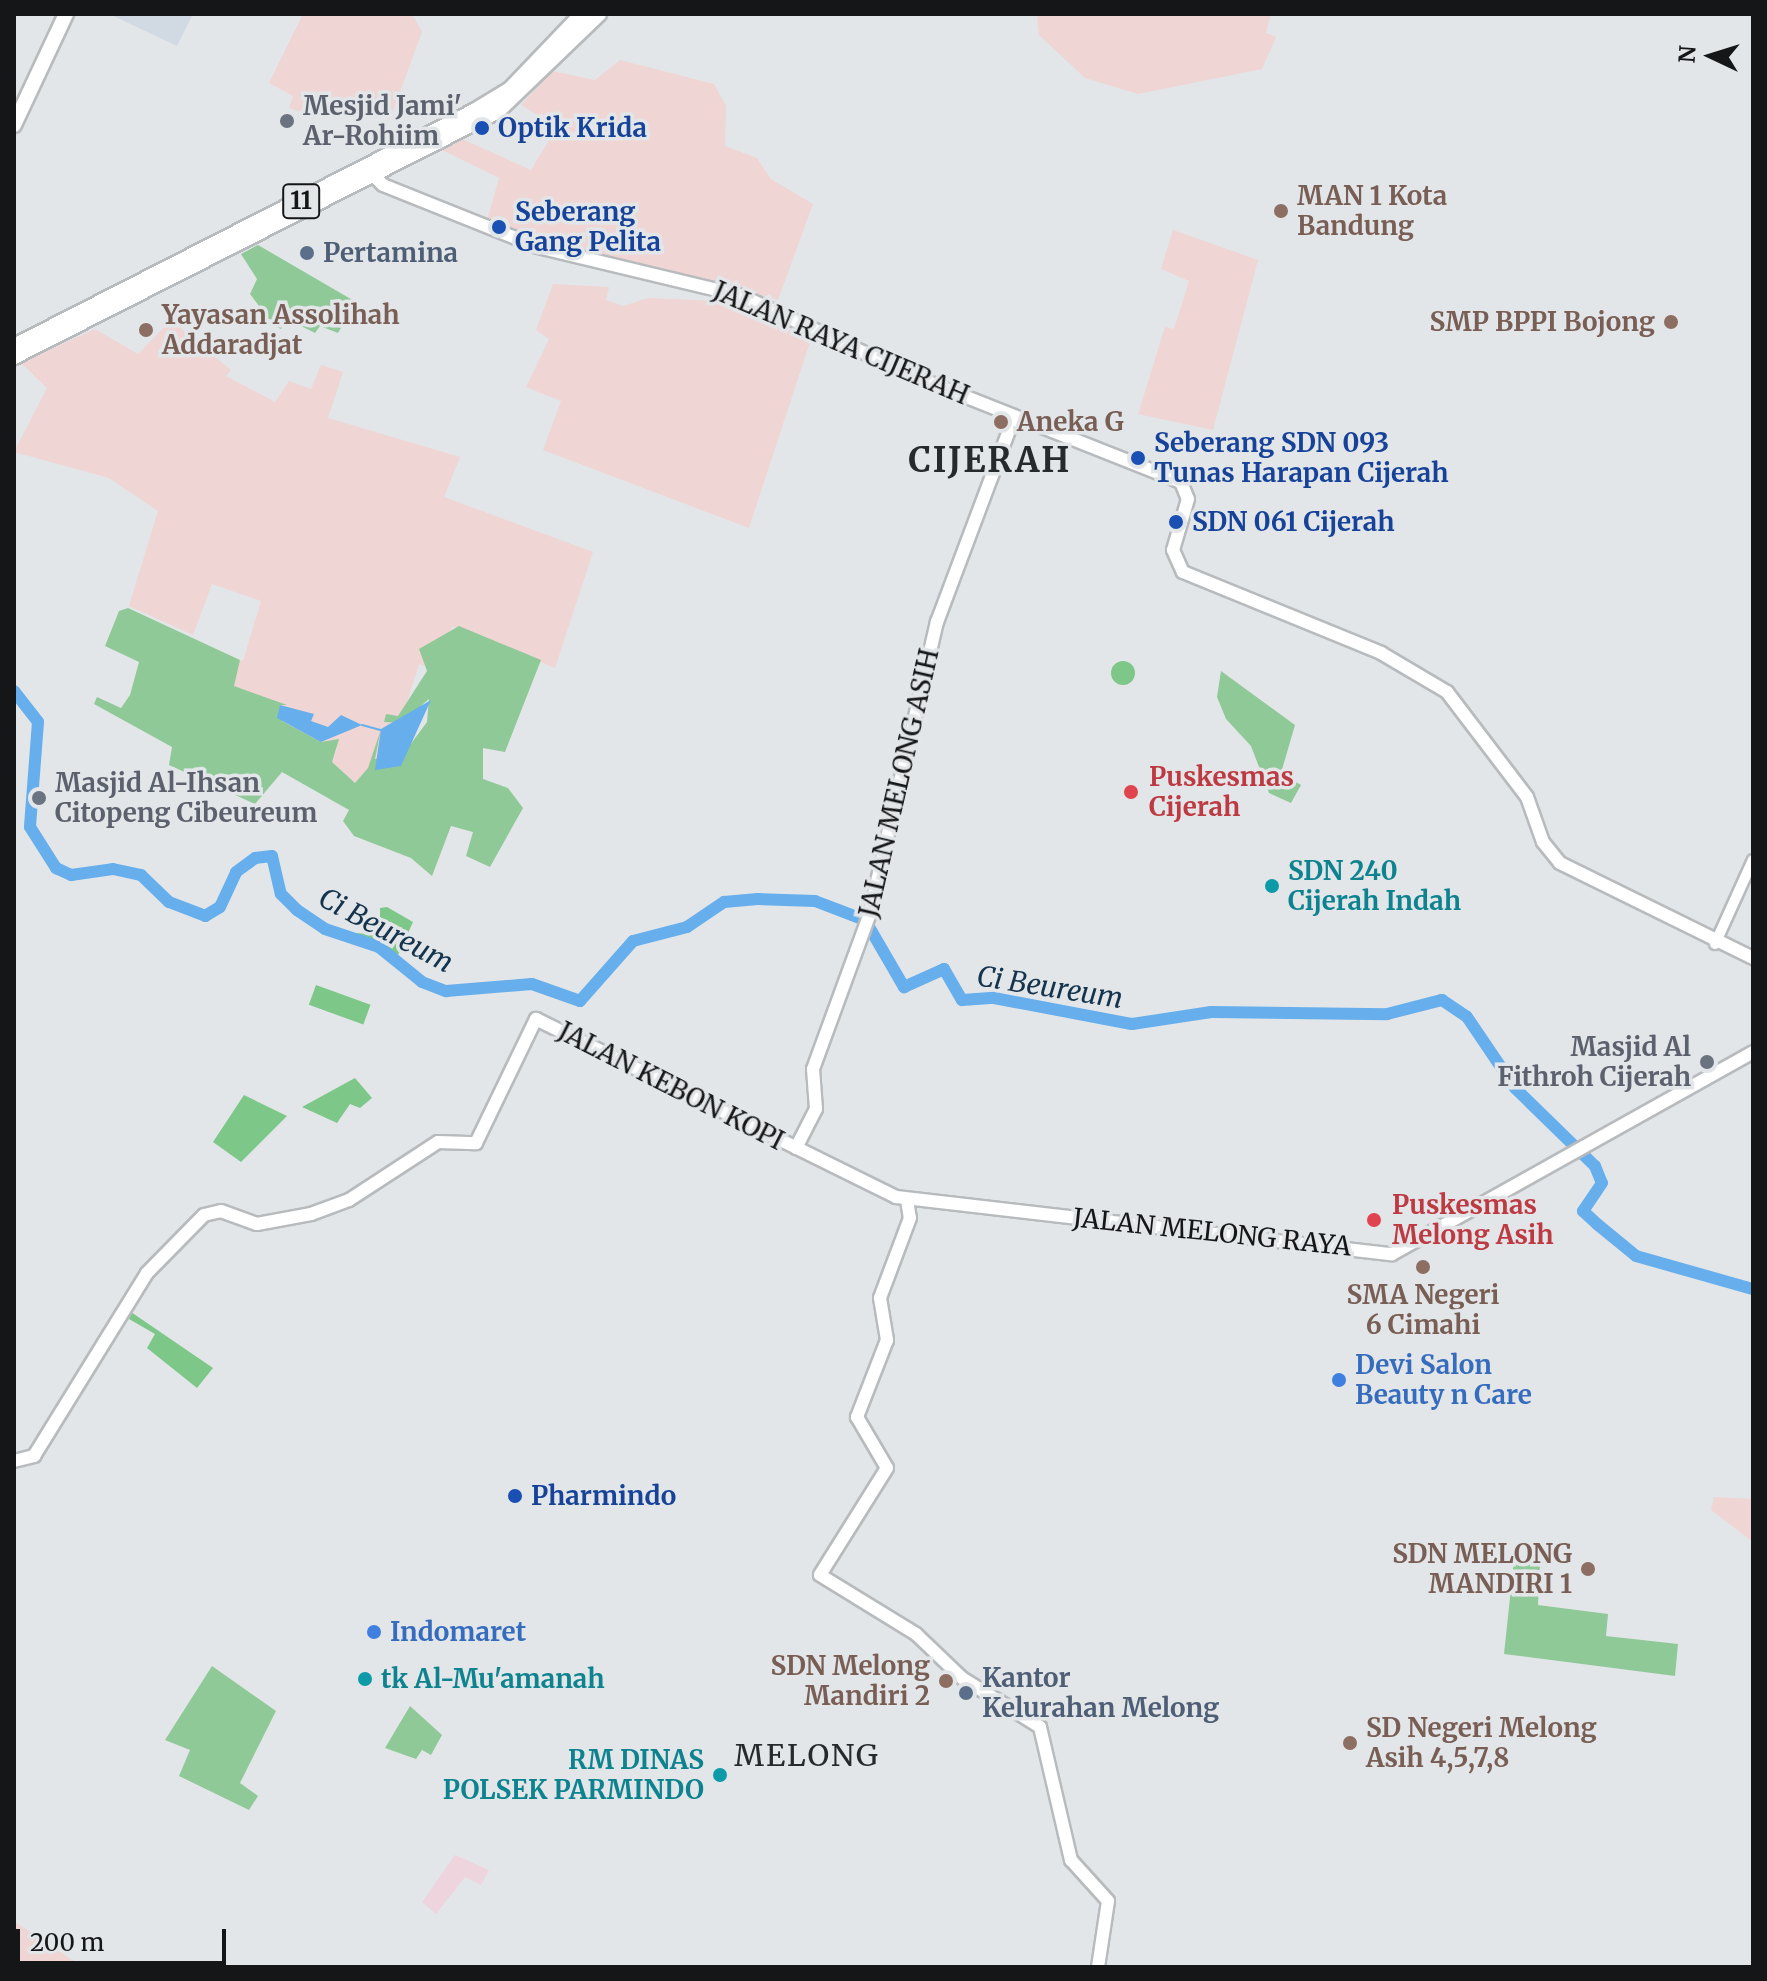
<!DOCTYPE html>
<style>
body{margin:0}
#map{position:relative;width:1767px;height:1981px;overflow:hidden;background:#e3e6e9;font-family:Merriweather,serif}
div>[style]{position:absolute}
.commercial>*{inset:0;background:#edd4dd}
.industrial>*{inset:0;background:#efd5d3}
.built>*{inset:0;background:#d1dae2}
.green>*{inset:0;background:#90c998}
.forest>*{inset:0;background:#7dc789;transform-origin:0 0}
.round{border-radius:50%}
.water>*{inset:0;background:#66afec}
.stream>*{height:2px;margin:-1px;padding:0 1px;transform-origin:1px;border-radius:1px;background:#66afec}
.river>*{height:12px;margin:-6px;padding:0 6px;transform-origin:6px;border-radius:6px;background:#66afec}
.roads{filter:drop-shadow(2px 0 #b8bbbe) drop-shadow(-2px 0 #b8bbbe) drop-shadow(0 2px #b8bbbe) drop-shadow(0 -2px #b8bbbe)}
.minor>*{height:10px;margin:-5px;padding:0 5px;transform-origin:5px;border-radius:5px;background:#fff}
.major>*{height:12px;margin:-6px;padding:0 6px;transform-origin:6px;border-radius:6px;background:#fff}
.highway>*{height:14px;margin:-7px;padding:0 7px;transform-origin:7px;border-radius:7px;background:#fff}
.dots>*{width:22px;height:22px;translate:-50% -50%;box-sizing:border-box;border:4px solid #e3e6e9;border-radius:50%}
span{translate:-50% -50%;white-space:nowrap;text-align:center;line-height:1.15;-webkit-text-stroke:7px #e3e6e9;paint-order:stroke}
.shield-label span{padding:2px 6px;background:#e3e6e9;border:2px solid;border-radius:6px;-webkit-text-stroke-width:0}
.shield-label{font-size:24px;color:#151617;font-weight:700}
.worship-label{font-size:26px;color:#5b616d;font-weight:700}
.left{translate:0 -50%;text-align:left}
.right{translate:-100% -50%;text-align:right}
.transit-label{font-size:26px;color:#164399;font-weight:700}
.education-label{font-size:26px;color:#785e54;font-weight:700}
.service-label{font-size:26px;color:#4e5e75;font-weight:700}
.street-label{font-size:26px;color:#151617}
.health-label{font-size:26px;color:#be3a42;font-weight:700}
.culture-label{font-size:26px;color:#0d838f;font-weight:700}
.shop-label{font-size:26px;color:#366cbe;font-weight:700}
.water-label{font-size:28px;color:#14334c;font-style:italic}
.quarter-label{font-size:30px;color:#272a2c;letter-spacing:2px}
.district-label{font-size:34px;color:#272a2c;font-weight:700;letter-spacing:2px}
.frame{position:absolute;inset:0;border:16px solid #151617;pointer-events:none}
.north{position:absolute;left:1671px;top:16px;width:80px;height:80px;-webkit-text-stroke:6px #e3e6e9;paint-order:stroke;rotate:274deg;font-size:22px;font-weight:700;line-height:32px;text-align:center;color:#151617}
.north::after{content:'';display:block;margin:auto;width:28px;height:36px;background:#151617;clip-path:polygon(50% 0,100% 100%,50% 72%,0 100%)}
.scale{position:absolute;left:16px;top:1929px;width:210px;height:36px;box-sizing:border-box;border:4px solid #151617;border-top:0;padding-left:10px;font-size:24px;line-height:28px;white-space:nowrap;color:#151617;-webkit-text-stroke:6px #e3e6e9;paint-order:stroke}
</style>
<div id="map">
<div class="commercial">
<i style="clip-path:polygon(455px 1855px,489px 1870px,481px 1885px,465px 1877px,436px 1914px,422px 1902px)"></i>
</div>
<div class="industrial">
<i style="clip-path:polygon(303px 14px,412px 14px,422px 32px,390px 119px,307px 101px,303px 113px,289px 108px,293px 96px,269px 83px)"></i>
<i style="clip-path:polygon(1037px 14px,1271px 14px,1266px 33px,1276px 37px,1262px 69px,1138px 94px,1085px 78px,1039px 35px)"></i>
<i style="clip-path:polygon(620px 60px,714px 84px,726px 106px,725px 146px,757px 158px,771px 179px,813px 204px,778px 300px,486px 224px,499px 178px,440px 149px,460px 138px,531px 170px,557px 127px,521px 105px,552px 71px,595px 80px)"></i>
<i style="clip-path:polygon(1173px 230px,1258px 260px,1213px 430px,1138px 414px,1165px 327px,1174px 329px,1189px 281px,1161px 269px)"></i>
<i style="clip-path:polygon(553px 284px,609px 287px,606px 300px,623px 306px,648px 298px,715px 301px,811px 339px,749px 528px,543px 450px,561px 401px,526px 387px,549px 339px,536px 330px)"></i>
<i style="clip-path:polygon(171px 320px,231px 370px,226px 376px,275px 402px,289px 381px,311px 389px,321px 365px,343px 372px,328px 418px,460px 457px,444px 497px,593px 552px,555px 668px,452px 626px,440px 672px,419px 664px,378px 794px,326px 772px,337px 749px,266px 728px,232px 692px,222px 656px,243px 661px,261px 601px,212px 584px,193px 635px,129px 606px,158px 511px,109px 478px,14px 452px,47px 388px,21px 363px,95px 329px,138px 354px)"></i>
<i style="clip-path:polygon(1714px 1497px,1753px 1499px,1753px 1542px,1711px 1510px)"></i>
<i style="clip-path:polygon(14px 1921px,83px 1967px,14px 1967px)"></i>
</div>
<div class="built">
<i style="clip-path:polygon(109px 14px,193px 14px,177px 46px)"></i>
</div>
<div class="green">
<i style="clip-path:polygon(258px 245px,356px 302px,338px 333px,320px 326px,315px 333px,287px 319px,281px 329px,274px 326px,250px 294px,257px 279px,241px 254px)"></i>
<i style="clip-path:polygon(128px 608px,240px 660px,234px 686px,287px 705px,280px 705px,282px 721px,321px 742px,339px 739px,332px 762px,355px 783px,368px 768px,381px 729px,375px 759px,404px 753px,427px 722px,429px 699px,401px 723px,384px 722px,386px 714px,398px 716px,427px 671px,419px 649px,459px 626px,541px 660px,505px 752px,483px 748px,483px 779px,508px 788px,523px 808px,490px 867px,466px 856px,473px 832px,451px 826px,432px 876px,411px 858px,354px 836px,343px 821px,349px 810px,282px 772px,255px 804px,169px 765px,172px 747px,94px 704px,97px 697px,121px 708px,130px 695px,139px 662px,105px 646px,119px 611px)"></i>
<i style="clip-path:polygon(1221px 671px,1295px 725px,1281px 773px,1301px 785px,1291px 803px,1269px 793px,1251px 746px,1226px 719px,1217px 697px)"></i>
<i style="clip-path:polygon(1514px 1560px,1540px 1563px,1538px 1605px,1608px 1614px,1606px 1636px,1678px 1644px,1675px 1676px,1504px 1654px)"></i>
<i style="clip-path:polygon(212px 1666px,276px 1711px,240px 1783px,258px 1796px,249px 1810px,179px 1776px,190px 1750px,165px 1740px)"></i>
<i style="clip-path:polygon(410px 1706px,442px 1735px,431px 1755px,422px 1750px,416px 1759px,385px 1748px)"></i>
</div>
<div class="forest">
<i class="round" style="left:1111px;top:661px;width:24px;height:24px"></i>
<i style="clip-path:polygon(387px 907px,413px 922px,398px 955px,344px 932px,380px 935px,380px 908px)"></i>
<i style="left:316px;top:985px;width:58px;height:21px;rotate:20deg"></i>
<i style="clip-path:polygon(355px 1078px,372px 1098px,360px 1108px,350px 1104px,337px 1123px,302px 1107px)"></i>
<i style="clip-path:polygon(244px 1095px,287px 1116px,241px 1162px,213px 1142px)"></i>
<i style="clip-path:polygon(131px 1312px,213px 1368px,197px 1388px,147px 1348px,155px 1334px,129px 1319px)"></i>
</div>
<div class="water">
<i style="clip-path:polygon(431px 700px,401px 766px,375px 770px,381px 729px)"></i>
<i style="clip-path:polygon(280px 705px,314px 714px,311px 721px,328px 727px,341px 715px,362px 725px,321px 742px,277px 718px)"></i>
</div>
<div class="stream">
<i style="left:362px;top:725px;width:20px;rotate:15deg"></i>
</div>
<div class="river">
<i style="left:14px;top:691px;width:39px;rotate:52deg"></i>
<i style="left:38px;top:722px;width:105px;rotate:94.4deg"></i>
<i style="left:30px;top:827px;width:49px;rotate:57.6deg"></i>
<i style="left:56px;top:868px;width:17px;rotate:25deg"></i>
<i style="left:71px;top:875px;width:42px;rotate:-8.1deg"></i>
<i style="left:113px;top:869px;width:29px;rotate:12deg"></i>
<i style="left:141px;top:875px;width:39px;rotate:44deg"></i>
<i style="left:169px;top:902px;width:39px;rotate:21deg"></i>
<i style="left:205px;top:916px;width:17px;rotate:-31deg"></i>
<i style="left:220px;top:907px;width:38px;rotate:-65deg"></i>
<i style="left:236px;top:872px;width:24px;rotate:-36deg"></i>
<i style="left:255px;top:858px;width:17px;rotate:-7deg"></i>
<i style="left:272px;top:856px;width:39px;rotate:77deg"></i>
<i style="left:281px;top:894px;width:23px;rotate:45deg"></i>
<i style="left:297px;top:910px;width:34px;rotate:34deg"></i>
<i style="left:325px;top:929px;width:57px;rotate:18.4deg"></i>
<i style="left:379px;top:947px;width:55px;rotate:39.1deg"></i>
<i style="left:422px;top:982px;width:26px;rotate:21deg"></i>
<i style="left:446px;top:991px;width:86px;rotate:-4.7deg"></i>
<i style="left:532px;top:984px;width:51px;rotate:19.5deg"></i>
<i style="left:580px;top:1001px;width:80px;rotate:-48.5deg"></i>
<i style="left:633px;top:941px;width:56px;rotate:-14.5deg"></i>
<i style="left:687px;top:927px;width:45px;rotate:-34deg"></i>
<i style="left:724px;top:902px;width:34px;rotate:-5deg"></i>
<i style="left:758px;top:899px;width:57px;rotate:2deg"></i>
<i style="left:815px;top:901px;width:53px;rotate:20.8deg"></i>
<i style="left:865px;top:920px;width:78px;rotate:59.8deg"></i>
<i style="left:904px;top:987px;width:44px;rotate:-24.2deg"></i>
<i style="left:944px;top:969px;width:36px;rotate:60deg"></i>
<i style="left:962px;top:1000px;width:32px;rotate:-4deg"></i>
<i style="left:994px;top:998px;width:140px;rotate:10.7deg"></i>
<i style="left:1132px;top:1024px;width:80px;rotate:-8.6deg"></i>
<i style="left:1211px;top:1012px;width:176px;rotate:0.7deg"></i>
<i style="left:1387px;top:1014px;width:57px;rotate:-14.3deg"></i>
<i style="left:1442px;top:1000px;width:30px;rotate:34deg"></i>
<i style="left:1467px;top:1017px;width:86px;rotate:55.9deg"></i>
<i style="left:1515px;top:1088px;width:112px;rotate:44.3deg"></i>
<i style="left:1595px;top:1166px;width:18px;rotate:68deg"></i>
<i style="left:1602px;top:1183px;width:34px;rotate:124deg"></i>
<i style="left:1583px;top:1211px;width:19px;rotate:43deg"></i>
<i style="left:1597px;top:1224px;width:50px;rotate:39.4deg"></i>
<i style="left:1636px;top:1256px;width:122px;rotate:15.8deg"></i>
</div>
<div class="roads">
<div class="minor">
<i style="left:1715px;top:944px;width:92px;rotate:-65.7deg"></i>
</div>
<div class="major">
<i style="left:368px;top:170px;width:21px;rotate:45deg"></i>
<i style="left:383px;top:185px;width:167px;rotate:21.8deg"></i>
<i style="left:538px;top:247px;width:210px;rotate:13.5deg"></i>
<i style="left:742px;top:296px;width:197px;rotate:24.9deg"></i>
<i style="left:921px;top:379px;width:280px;rotate:21.6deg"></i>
<i style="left:1181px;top:482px;width:18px;rotate:68deg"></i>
<i style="left:1188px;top:499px;width:53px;rotate:106.4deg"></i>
<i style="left:1173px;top:550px;width:24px;rotate:66deg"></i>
<i style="left:1183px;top:572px;width:214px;rotate:22.2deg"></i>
<i style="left:1381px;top:653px;width:77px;rotate:30.6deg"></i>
<i style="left:1447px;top:692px;width:132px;rotate:52.7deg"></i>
<i style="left:1527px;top:797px;width:48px;rotate:70.4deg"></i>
<i style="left:1543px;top:842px;width:27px;rotate:51deg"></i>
<i style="left:1560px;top:863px;width:215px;rotate:26.2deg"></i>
<i style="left:796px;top:1148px;width:44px;rotate:-62.9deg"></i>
<i style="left:816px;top:1109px;width:40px;rotate:-94.3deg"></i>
<i style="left:813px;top:1069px;width:163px;rotate:-69.9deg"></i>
<i style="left:869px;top:916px;width:302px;rotate:-77deg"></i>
<i style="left:937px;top:622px;width:219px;rotate:-69.4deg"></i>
<i style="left:907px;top:1200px;width:18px;rotate:81deg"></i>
<i style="left:910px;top:1218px;width:85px;rotate:110.6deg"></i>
<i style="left:880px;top:1298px;width:43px;rotate:80.5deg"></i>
<i style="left:887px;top:1340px;width:83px;rotate:111.3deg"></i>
<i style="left:857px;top:1417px;width:59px;rotate:59.5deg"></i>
<i style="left:887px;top:1468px;width:126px;rotate:122.1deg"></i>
<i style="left:820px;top:1575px;width:113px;rotate:31.6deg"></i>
<i style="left:916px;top:1634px;width:64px;rotate:43.7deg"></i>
<i style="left:962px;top:1678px;width:92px;rotate:32.1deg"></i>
<i style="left:1040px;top:1727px;width:137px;rotate:76.9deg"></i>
<i style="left:1071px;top:1860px;width:55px;rotate:47.9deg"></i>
<i style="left:1108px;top:1901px;width:67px;rotate:98.6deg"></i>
<i style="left:14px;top:1461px;width:21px;rotate:-14deg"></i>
<i style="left:34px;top:1456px;width:215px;rotate:-58.3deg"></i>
<i style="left:147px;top:1273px;width:81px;rotate:-45.5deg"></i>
<i style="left:204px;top:1215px;width:17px;rotate:-13deg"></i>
<i style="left:221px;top:1211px;width:38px;rotate:20deg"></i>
<i style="left:257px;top:1224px;width:55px;rotate:-10.5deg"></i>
<i style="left:311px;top:1214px;width:40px;rotate:-20.2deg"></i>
<i style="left:349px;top:1200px;width:106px;rotate:-33.1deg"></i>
<i style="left:438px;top:1142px;width:38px;rotate:2deg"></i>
<i style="left:476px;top:1143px;width:138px;rotate:-64.2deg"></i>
<i style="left:536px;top:1019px;width:402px;rotate:26.3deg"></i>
<i style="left:896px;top:1197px;width:499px;rotate:6.6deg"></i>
<i style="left:1392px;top:1254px;width:414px;rotate:-29.2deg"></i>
</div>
<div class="highway">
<i style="left:14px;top:125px;width:123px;rotate:-64.9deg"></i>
<i style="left:14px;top:346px;width:517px;rotate:-27.06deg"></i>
<i style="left:474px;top:111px;width:42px;rotate:-31.4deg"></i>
<i style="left:510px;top:89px;width:104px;rotate:-46.2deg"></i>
<i style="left:14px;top:357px;width:543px;rotate:-26.94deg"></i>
<i style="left:498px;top:111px;width:140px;rotate:-43.8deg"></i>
</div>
</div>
<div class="dots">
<i style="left:287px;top:121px;background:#6b7280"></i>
<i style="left:482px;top:128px;background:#1a4fb4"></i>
<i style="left:1281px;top:211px;background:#8d6e63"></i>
<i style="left:499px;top:227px;background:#1a4fb4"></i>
<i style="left:307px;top:253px;background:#5c6f8a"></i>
<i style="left:1671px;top:322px;background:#8d6e63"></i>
<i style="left:146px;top:330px;background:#8d6e63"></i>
<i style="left:1001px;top:422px;background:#8d6e63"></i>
<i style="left:1138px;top:458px;background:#1a4fb4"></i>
<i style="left:1176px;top:522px;background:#1a4fb4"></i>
<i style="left:1131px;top:792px;background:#e0444e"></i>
<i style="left:39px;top:798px;background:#6b7280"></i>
<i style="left:1272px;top:886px;background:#0f9aa8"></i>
<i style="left:1707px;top:1062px;background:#6b7280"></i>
<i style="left:1374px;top:1220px;background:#e0444e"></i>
<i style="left:1423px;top:1267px;background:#8d6e63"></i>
<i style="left:1339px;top:1380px;background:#3f7fe0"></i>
<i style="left:515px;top:1496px;background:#1a4fb4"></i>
<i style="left:1588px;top:1569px;background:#8d6e63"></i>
<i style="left:374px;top:1632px;background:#3f7fe0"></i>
<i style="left:365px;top:1679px;background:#0f9aa8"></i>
<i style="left:946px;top:1681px;background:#8d6e63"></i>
<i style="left:966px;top:1693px;background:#5c6f8a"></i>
<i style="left:1350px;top:1743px;background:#8d6e63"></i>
<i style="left:720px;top:1775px;background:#0f9aa8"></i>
</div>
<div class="shield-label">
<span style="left:301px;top:201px">11</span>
</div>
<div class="worship-label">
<span class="left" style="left:303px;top:121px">Mesjid Jami'<br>Ar-Rohiim</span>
<span class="left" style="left:55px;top:798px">Masjid Al-Ihsan<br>Citopeng Cibeureum</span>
<span class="right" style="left:1691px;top:1062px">Masjid Al<br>Fithroh Cijerah</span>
</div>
<div class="transit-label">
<span class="left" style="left:498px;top:128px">Optik Krida</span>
<span class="left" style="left:515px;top:227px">Seberang<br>Gang Pelita</span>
<span class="left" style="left:1154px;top:458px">Seberang SDN 093<br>Tunas Harapan Cijerah</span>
<span class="left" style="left:1192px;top:522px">SDN 061 Cijerah</span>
<span class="left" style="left:531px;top:1496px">Pharmindo</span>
</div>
<div class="education-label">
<span class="left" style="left:1297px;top:211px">MAN 1 Kota<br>Bandung</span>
<span class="left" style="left:162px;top:330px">Yayasan Assolihah<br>Addaradjat</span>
<span class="right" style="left:1655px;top:322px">SMP BPPI Bojong</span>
<span class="left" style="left:1017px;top:422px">Aneka G</span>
<span style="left:1423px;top:1310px">SMA Negeri<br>6 Cimahi</span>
<span class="right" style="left:1572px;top:1569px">SDN MELONG<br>MANDIRI 1</span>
<span class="right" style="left:930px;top:1681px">SDN Melong<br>Mandiri 2</span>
<span class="left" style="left:1366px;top:1743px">SD Negeri Melong<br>Asih 4,5,7,8</span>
</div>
<div class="service-label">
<span class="left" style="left:323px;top:253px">Pertamina</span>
<span class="left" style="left:982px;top:1693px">Kantor<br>Kelurahan Melong</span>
</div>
<div class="street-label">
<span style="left:841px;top:343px;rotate:23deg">JALAN RAYA CIJERAH</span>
<span style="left:899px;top:783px;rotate:-77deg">JALAN MELONG ASIH</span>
<span style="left:671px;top:1086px;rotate:27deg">JALAN KEBON KOPI</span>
<span style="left:1212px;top:1232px;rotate:6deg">JALAN MELONG RAYA</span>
</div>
<div class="health-label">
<span class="left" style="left:1149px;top:792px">Puskesmas<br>Cijerah</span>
<span class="left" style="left:1392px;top:1220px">Puskesmas<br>Melong Asih</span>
</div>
<div class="culture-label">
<span class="left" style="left:1288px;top:886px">SDN 240<br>Cijerah Indah</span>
<span class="left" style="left:381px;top:1679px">tk Al-Mu'amanah</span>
<span class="right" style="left:704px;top:1775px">RM DINAS<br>POLSEK PARMINDO</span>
</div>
<div class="shop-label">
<span class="left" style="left:1355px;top:1380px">Devi Salon<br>Beauty n Care</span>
<span class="left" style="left:390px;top:1632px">Indomaret</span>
</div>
<div class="water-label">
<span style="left:386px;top:930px;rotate:28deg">Ci Beureum</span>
<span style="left:1050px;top:987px;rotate:9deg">Ci Beureum</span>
</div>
<div class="quarter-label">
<span style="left:807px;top:1755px">MELONG</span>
</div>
<div class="district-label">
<span style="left:990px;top:461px">CIJERAH</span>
</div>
<div class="frame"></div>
<div class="north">N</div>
<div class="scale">200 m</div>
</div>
